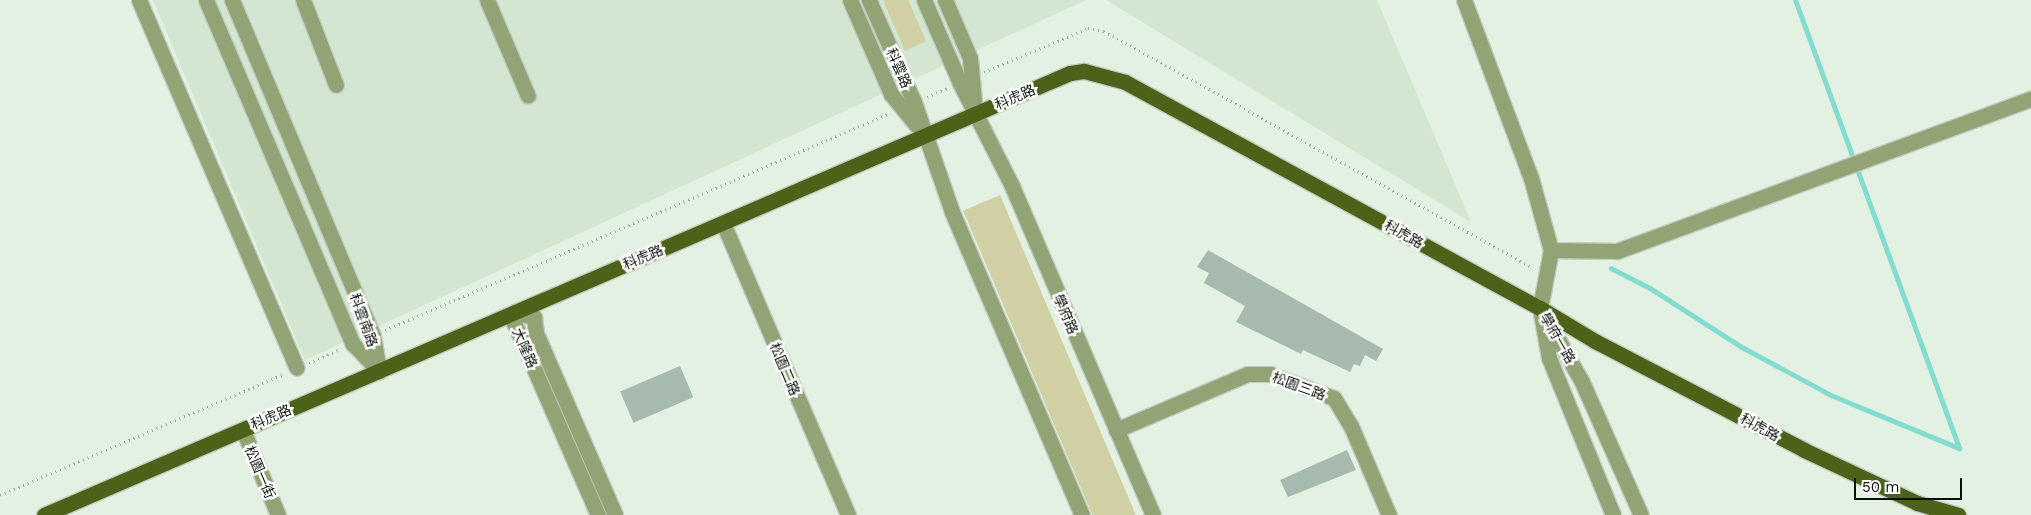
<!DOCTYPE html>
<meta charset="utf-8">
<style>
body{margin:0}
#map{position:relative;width:2031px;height:515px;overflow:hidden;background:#e3f1e2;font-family:"Work Sans","Noto Sans TC",sans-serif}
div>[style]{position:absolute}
.built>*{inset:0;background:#d2e6d1}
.green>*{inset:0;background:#d1cfa4;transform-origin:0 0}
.stream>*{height:4.5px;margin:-2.25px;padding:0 2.25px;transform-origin:2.25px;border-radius:2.25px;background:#83dccd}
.building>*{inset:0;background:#a7bab0;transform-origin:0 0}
.path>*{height:2.5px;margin-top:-1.25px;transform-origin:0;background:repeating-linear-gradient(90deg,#9ba69a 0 1px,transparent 0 5px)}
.roads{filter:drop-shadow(1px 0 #c0cdc0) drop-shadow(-1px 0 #c0cdc0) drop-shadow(0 1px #c0cdc0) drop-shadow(0 -1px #c0cdc0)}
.minor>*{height:15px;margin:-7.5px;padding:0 7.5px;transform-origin:7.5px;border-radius:7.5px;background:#92a375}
.major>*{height:15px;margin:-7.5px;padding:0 7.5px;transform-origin:7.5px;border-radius:7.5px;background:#4d6219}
span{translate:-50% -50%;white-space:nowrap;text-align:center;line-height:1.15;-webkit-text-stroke:5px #fff;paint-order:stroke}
.street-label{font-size:14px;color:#0b100b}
.scale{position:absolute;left:1854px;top:478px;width:108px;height:22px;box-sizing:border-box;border:2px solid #0b100b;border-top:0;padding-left:6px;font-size:15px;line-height:18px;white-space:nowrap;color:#0b100b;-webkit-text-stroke:4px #fff;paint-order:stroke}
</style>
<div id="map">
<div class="built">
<i style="clip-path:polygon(153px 0,1086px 0,305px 360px)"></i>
<i style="clip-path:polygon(1106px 0,1377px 0,1471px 222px)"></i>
</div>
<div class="green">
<i style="clip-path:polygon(883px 0,908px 0,926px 41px,905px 51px)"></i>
<i style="left:1000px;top:195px;width:349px;height:40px;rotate:67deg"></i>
</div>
<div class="stream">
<i style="left:1611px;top:268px;width:44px;rotate:27.1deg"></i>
<i style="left:1650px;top:288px;width:109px;rotate:32.7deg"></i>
<i style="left:1742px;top:347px;width:101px;rotate:28.3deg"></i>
<i style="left:1831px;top:395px;width:139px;rotate:22.5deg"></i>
<i style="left:1959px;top:448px;width:477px;rotate:-110.1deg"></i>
</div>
<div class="building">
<i style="clip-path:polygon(1208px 250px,1383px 349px,1376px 361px,1365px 355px,1360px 366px,1354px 364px,1350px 372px,1303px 350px,1301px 354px,1236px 322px,1245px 306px,1204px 283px,1209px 273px,1197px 267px)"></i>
<i style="left:680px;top:366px;width:34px;height:65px;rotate:67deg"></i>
<i style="clip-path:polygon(1347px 450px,1356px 470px,1288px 497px,1280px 480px)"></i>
</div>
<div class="path">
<i style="left:984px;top:72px;width:113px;rotate:-22.9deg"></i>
<i style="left:1088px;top:28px;width:16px;rotate:11deg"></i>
<i style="left:1104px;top:31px;width:490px;rotate:28.9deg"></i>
<i style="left:927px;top:97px;width:22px;rotate:-24deg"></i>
<i style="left:385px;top:330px;width:550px;rotate:-23.25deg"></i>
<i style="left:309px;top:363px;width:35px;rotate:-24deg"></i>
<i style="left:0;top:495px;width:309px;rotate:-23.1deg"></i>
</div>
<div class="roads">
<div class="minor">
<i style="left:139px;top:0;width:400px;rotate:66.8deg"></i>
<i style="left:206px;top:0;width:374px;rotate:66.9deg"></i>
<i style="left:353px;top:344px;width:37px;rotate:46deg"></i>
<i style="left:232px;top:0;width:364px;rotate:67.2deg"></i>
<i style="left:373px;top:336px;width:36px;rotate:80deg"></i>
<i style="left:303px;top:0;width:91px;rotate:68.8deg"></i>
<i style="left:487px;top:0;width:104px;rotate:66.9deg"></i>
<i style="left:850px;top:0;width:103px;rotate:66.4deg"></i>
<i style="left:891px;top:94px;width:40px;rotate:51deg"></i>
<i style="left:869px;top:0;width:111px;rotate:66.2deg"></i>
<i style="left:914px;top:102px;width:116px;rotate:70.9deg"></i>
<i style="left:952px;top:212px;width:330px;rotate:66.8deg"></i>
<i style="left:924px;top:0;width:90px;rotate:66.6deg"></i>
<i style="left:960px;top:83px;width:115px;rotate:63.2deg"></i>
<i style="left:1012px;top:186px;width:358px;rotate:66.8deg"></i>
<i style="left:945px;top:0;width:63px;rotate:66.7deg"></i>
<i style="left:970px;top:58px;width:43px;rotate:84.7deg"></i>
<i style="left:1464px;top:0;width:190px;rotate:69.4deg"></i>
<i style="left:1531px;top:178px;width:75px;rotate:74.5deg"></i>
<i style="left:1551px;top:250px;width:59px;rotate:100.7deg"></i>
<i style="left:1540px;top:308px;width:51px;rotate:79.8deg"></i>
<i style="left:1549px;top:358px;width:170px;rotate:67.8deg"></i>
<i style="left:723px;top:223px;width:318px;rotate:66.8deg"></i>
<i style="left:1551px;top:250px;width:66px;rotate:0.9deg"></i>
<i style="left:1617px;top:251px;width:441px;rotate:-20.2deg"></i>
<i style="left:1546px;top:318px;width:73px;rotate:60.6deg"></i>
<i style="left:1582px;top:382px;width:145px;rotate:66.1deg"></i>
<i style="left:243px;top:430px;width:92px;rotate:67.6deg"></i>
<i style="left:1116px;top:430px;width:142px;rotate:-23.1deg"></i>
<i style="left:1247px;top:374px;width:23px"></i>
<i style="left:1270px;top:374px;width:68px;rotate:20.6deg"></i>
<i style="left:1334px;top:398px;width:33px;rotate:59deg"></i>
<i style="left:1351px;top:426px;width:97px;rotate:66.9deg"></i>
<i style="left:598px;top:515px;width:210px;rotate:-113.6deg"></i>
<i style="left:514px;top:323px;width:11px;rotate:-85deg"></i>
<i style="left:515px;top:312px;width:20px;rotate:15deg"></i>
<i style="left:534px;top:317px;width:16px;rotate:83deg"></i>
<i style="left:536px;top:333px;width:198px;rotate:66.5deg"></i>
</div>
<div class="major">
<i style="left:44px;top:515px;width:1117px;rotate:-23.31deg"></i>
<i style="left:1070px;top:73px;width:14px;rotate:-8deg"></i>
<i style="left:1084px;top:71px;width:42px;rotate:15deg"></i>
<i style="left:1125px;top:82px;width:473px;rotate:28.6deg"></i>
<i style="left:1540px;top:308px;width:64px;rotate:31deg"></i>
<i style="left:1595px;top:341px;width:236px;rotate:27.5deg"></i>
<i style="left:1804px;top:450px;width:125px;rotate:25.1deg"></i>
<i style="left:1917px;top:503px;width:43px;rotate:16.3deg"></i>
</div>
</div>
<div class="street-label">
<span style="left:899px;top:68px;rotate:66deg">科雲路</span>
<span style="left:1015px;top:97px;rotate:-23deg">科虎路</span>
<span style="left:1404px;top:234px;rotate:29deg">科虎路</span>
<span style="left:643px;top:257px;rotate:-23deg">科虎路</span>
<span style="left:1066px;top:314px;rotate:67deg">學府路</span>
<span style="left:364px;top:320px;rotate:70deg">科雲南路</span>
<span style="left:1558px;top:338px;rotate:60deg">學府一路</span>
<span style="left:525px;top:348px;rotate:66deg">大隆路</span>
<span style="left:785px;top:369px;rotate:67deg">松園二路</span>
<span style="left:1299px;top:386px;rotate:20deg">松園三路</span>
<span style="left:271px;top:417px;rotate:-23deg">科虎路</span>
<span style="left:1760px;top:427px;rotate:28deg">科虎路</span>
<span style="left:260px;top:472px;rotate:67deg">松園一街</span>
</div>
<div class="scale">50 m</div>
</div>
